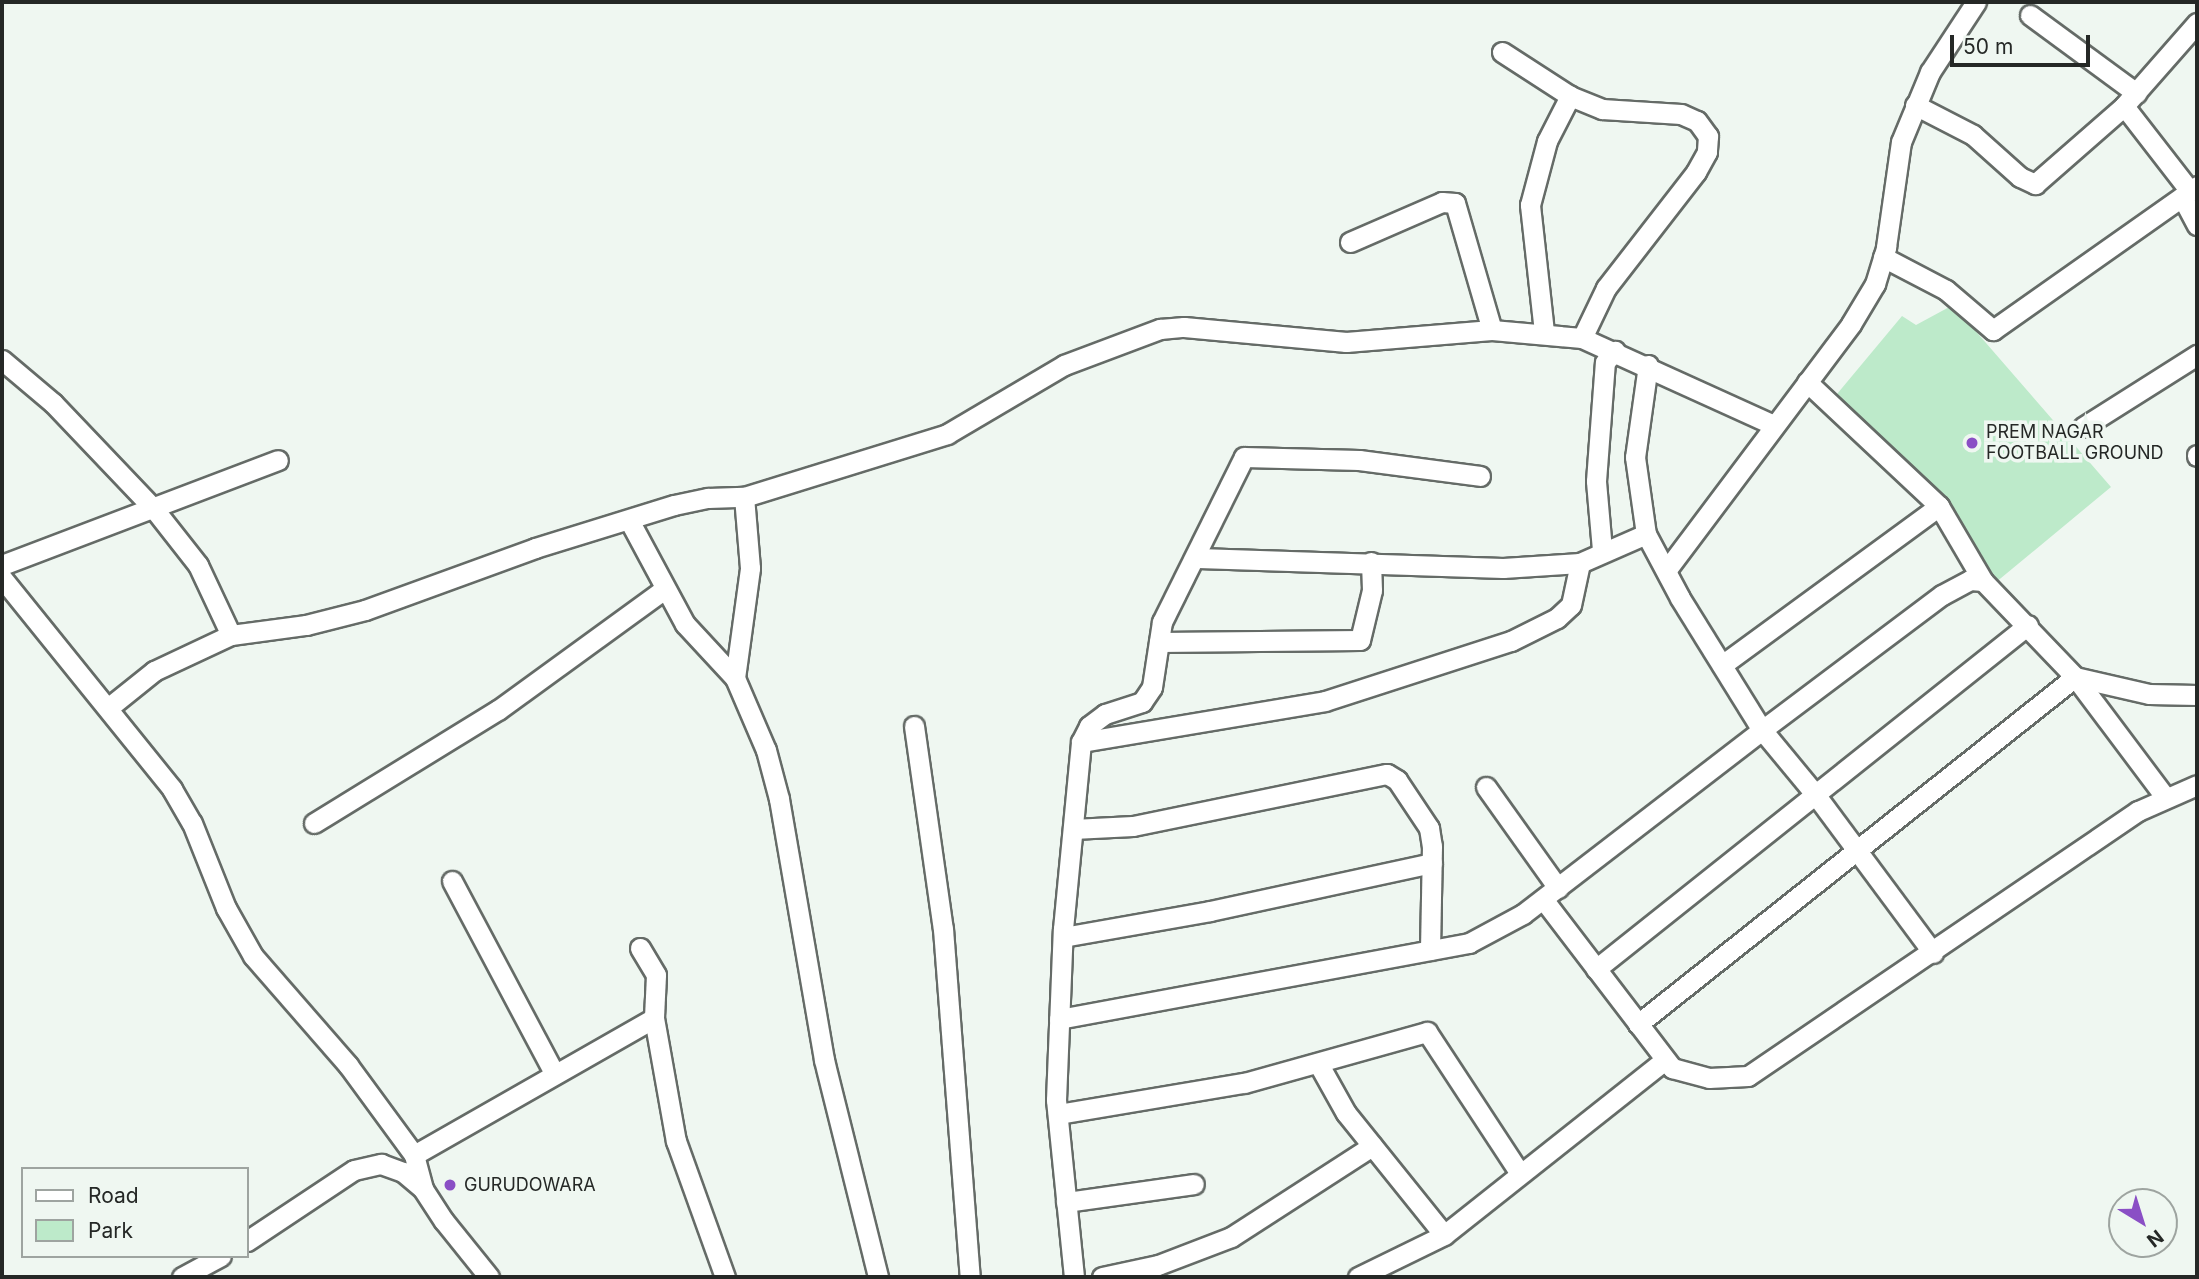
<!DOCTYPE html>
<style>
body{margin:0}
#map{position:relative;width:2199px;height:1279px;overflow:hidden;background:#eff7f1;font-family:Inter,sans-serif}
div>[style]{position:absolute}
.green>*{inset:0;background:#bdeaca}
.roads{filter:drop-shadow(2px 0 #656b67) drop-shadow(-2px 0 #656b67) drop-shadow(0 2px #656b67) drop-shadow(0 -2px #656b67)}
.street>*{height:19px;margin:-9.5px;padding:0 9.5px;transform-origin:9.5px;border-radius:9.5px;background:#fff}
.dots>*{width:19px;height:19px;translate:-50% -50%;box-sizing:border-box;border:4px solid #eff7f1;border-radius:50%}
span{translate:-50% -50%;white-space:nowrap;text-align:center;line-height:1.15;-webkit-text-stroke:7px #eff7f1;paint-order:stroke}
.poi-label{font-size:18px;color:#252826}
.left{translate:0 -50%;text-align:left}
.frame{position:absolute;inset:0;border:4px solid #252826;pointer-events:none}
.legend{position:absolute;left:21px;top:1167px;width:228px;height:91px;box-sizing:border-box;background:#eff7f1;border:2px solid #9ea4a0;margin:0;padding:9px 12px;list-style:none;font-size:21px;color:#252826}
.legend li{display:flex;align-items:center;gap:14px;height:35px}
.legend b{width:35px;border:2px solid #9ea4a0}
.north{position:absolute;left:2108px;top:1188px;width:70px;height:70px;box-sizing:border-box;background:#eff7f1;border:2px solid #9ea4a0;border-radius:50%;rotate:142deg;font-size:19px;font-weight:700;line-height:28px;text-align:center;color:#252826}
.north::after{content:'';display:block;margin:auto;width:24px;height:32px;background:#8a4fc5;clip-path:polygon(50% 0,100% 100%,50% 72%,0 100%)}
.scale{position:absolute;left:1950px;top:35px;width:140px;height:32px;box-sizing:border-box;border:4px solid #252826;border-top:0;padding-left:9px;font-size:21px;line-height:24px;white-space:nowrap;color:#252826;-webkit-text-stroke:5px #eff7f1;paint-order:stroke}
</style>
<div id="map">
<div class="green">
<i style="clip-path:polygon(1953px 305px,2111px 487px,1995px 583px,1832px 400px,1902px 316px,1916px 325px)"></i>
</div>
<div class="roads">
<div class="street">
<i style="left:2030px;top:15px;width:132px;rotate:36.3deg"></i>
<i style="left:1502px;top:52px;width:81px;rotate:32.9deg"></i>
<i style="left:1570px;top:96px;width:35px;rotate:22deg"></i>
<i style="left:1602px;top:109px;width:79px;rotate:3.6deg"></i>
<i style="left:1681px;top:114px;width:17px;rotate:24deg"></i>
<i style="left:1697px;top:121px;width:19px;rotate:54deg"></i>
<i style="left:1708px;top:136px;width:16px;rotate:94deg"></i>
<i style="left:1707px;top:152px;width:23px;rotate:119deg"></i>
<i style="left:1696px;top:172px;width:147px;rotate:127.8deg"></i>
<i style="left:1606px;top:288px;width:55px;rotate:115.6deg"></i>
<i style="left:1915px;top:105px;width:65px;rotate:27.3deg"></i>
<i style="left:1973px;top:135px;width:63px;rotate:41.8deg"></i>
<i style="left:2020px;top:177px;width:17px;rotate:25deg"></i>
<i style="left:2035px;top:184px;width:118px;rotate:-41.2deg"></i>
<i style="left:2124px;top:106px;width:111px;rotate:-48.7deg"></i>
<i style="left:2124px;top:106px;width:108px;rotate:52.2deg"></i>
<i style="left:2182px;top:197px;width:32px;rotate:62deg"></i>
<i style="left:1350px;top:242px;width:100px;rotate:-23.5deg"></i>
<i style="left:1442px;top:202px;width:13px;rotate:4deg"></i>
<i style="left:1455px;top:203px;width:132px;rotate:73.8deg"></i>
<i style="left:1883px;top:257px;width:71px;rotate:27.6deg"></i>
<i style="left:1946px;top:290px;width:62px;rotate:40.4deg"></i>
<i style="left:1993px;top:330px;width:250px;rotate:-35.2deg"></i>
<i style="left:1544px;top:332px;width:128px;rotate:-96.3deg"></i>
<i style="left:1530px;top:205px;width:66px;rotate:-75.1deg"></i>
<i style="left:1547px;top:141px;width:51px;rotate:-62.9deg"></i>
<i style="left:2px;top:360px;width:67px;rotate:40.1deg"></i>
<i style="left:53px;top:403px;width:146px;rotate:46.4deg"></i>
<i style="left:154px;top:509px;width:71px;rotate:51.8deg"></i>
<i style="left:198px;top:565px;width:77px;rotate:64.8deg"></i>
<i style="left:1648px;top:365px;width:93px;rotate:98deg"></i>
<i style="left:1635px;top:457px;width:78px;rotate:81.9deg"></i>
<i style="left:1646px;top:534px;width:72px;rotate:62deg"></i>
<i style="left:1680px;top:598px;width:155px;rotate:58.2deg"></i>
<i style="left:1762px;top:730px;width:83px;rotate:50.4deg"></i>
<i style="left:1815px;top:794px;width:198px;rotate:53.4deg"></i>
<i style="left:1807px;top:382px;width:181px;rotate:43.2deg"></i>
<i style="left:1939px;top:506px;width:87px;rotate:59.6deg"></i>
<i style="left:2083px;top:427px;width:135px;rotate:-32.3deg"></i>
<i style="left:2197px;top:455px;width:1px;rotate:90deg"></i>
<i style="left:629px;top:520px;width:118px;rotate:61.7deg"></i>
<i style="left:685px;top:624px;width:74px;rotate:47.2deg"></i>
<i style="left:735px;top:678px;width:78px;rotate:66.7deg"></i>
<i style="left:766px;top:750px;width:51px;rotate:75.1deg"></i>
<i style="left:779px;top:799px;width:265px;rotate:80.2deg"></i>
<i style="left:824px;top:1060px;width:224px;rotate:76deg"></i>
<i style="left:1602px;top:550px;width:69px;rotate:-95deg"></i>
<i style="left:1596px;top:481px;width:119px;rotate:-85.7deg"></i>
<i style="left:1605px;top:362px;width:15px;rotate:-48deg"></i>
<i style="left:1198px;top:558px;width:305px;rotate:1.9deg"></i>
<i style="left:1503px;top:568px;width:77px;rotate:-3.7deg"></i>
<i style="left:2px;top:565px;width:295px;rotate:-20.8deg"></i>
<i style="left:1668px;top:568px;width:305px;rotate:-53.1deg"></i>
<i style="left:1851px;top:324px;width:47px;rotate:-59deg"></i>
<i style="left:1875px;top:284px;width:39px;rotate:-73deg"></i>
<i style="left:1886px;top:247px;width:106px;rotate:-81.9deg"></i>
<i style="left:1901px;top:142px;width:76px;rotate:-67.5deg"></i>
<i style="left:1930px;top:72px;width:84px;rotate:-56.7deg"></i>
<i style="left:2px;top:578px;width:271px;rotate:51.1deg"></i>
<i style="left:172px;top:789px;width:39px;rotate:60deg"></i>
<i style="left:192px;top:823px;width:92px;rotate:68.2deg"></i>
<i style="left:226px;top:908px;width:55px;rotate:60.6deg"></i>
<i style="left:253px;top:956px;width:145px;rotate:48.9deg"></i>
<i style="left:348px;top:1065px;width:112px;rotate:53.7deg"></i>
<i style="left:414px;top:1155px;width:35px;rotate:75deg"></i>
<i style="left:423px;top:1189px;width:38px;rotate:57deg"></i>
<i style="left:444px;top:1221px;width:72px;rotate:51.2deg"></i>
<i style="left:1159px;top:642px;width:201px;rotate:-0.6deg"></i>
<i style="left:1360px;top:640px;width:51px;rotate:-76.5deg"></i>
<i style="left:1372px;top:590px;width:28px;rotate:-92deg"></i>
<i style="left:1722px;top:665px;width:269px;rotate:-36.2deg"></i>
<i style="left:735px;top:678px;width:111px;rotate:-82.2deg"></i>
<i style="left:750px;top:568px;width:71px;rotate:-94.8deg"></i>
<i style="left:108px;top:708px;width:59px;rotate:-38.8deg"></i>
<i style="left:154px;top:671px;width:85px;rotate:-25.1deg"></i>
<i style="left:231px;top:635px;width:76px;rotate:-7.6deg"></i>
<i style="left:306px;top:625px;width:61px;rotate:-14.3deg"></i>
<i style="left:365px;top:610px;width:181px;rotate:-20deg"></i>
<i style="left:535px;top:548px;width:145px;rotate:-17.2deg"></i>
<i style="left:674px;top:505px;width:35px;rotate:-12deg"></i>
<i style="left:708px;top:498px;width:36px;rotate:-2deg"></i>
<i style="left:744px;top:497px;width:213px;rotate:-17.2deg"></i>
<i style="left:947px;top:434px;width:136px;rotate:-30.5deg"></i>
<i style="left:1064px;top:365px;width:103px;rotate:-20.6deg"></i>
<i style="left:1160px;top:329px;width:24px;rotate:-5deg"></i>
<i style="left:1184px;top:327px;width:163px;rotate:5.3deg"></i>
<i style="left:1346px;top:342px;width:146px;rotate:-4.7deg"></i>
<i style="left:1492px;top:330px;width:90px;rotate:5.1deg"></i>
<i style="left:1582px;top:338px;width:211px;rotate:24.4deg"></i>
<i style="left:914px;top:726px;width:205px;rotate:81.9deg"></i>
<i style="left:943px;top:929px;width:349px;rotate:85.6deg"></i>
<i style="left:1081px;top:742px;width:247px;rotate:-9.5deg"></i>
<i style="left:1325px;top:701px;width:195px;rotate:-17.9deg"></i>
<i style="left:1511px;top:641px;width:51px;rotate:-26.6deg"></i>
<i style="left:1557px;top:618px;width:19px;rotate:-43deg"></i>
<i style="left:1571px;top:605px;width:43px;rotate:-77.9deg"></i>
<i style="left:1580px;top:563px;width:72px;rotate:-23.7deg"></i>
<i style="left:1486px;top:787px;width:124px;rotate:54.5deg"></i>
<i style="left:314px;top:823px;width:216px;rotate:-31.6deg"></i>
<i style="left:498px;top:710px;width:204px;rotate:-36deg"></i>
<i style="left:1073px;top:829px;width:60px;rotate:-2.9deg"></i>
<i style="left:1133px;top:826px;width:259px;rotate:-11.6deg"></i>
<i style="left:1387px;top:774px;width:12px;rotate:31deg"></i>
<i style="left:1397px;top:780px;width:58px;rotate:56.3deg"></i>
<i style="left:1429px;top:828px;width:18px;rotate:81deg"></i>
<i style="left:1432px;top:846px;width:104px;rotate:91.1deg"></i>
<i style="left:452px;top:881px;width:217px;rotate:62deg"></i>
<i style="left:1543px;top:899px;width:213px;rotate:52.6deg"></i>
<i style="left:1672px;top:1068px;width:38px;rotate:15deg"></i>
<i style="left:1709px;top:1078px;width:39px;rotate:-3deg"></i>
<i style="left:1748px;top:1076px;width:472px;rotate:-34.2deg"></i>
<i style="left:2138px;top:811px;width:64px;rotate:-23.8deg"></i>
<i style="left:1063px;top:937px;width:149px;rotate:-10deg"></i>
<i style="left:1210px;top:911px;width:227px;rotate:-12.2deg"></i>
<i style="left:640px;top:948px;width:31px;rotate:59deg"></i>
<i style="left:656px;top:975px;width:43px;rotate:92.7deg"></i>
<i style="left:654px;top:1018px;width:125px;rotate:79.9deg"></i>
<i style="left:676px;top:1141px;width:145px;rotate:70.2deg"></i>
<i style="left:1596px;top:969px;width:552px;rotate:-38.53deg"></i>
<i style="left:1059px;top:1019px;width:417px;rotate:-10.5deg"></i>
<i style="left:1469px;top:943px;width:61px;rotate:-28.2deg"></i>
<i style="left:1523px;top:914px;width:302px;rotate:-37.6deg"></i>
<i style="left:1762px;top:730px;width:225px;rotate:-36.9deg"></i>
<i style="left:1942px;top:595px;width:32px;rotate:-28deg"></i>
<i style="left:1970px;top:580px;width:13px;rotate:4deg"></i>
<i style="left:1983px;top:581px;width:133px;rotate:46.2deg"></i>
<i style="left:2075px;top:677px;width:151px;rotate:53.1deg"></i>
<i style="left:1638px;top:1024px;width:558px;rotate:-38.45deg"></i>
<i style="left:2075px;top:677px;width:76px;rotate:12.9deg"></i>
<i style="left:2149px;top:694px;width:48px;rotate:1.2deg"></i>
<i style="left:1318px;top:1063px;width:57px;rotate:60.8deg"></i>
<i style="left:1346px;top:1113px;width:156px;rotate:51.2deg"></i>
<i style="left:1058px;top:1114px;width:189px;rotate:-9.5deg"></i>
<i style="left:1244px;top:1083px;width:190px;rotate:-15.6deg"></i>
<i style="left:1427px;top:1032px;width:168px;rotate:56.7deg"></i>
<i style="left:414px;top:1155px;width:276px;rotate:-29.7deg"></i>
<i style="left:1066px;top:1202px;width:129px;rotate:-8deg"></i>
<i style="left:247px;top:1241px;width:128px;rotate:-33.6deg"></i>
<i style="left:354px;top:1170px;width:28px;rotate:-13deg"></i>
<i style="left:381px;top:1164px;width:23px;rotate:20deg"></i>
<i style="left:403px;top:1172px;width:26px;rotate:40deg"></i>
<i style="left:182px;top:1277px;width:44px;rotate:-28.3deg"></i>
<i style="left:1074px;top:1277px;width:178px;rotate:-95.8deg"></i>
<i style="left:1056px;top:1100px;width:171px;rotate:-87.7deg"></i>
<i style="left:1063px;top:929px;width:188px;rotate:-84.5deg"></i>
<i style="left:1081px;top:742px;width:18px;rotate:-63deg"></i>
<i style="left:1089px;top:726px;width:20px;rotate:-37deg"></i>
<i style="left:1105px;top:714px;width:39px;rotate:-18deg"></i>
<i style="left:1142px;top:702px;width:18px;rotate:-56deg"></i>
<i style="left:1152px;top:687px;width:66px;rotate:-81.3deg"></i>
<i style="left:1162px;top:622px;width:184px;rotate:-63.6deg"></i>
<i style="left:1244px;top:457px;width:115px;rotate:1.5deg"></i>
<i style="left:1359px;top:460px;width:122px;rotate:7.5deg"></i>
<i style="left:1102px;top:1277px;width:57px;rotate:-12.1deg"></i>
<i style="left:1158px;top:1265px;width:78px;rotate:-21deg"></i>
<i style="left:1231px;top:1237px;width:168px;rotate:-32.8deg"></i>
<i style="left:1358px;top:1277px;width:96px;rotate:-26deg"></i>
<i style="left:1444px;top:1235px;width:282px;rotate:-38.4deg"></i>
</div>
</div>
<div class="dots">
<i style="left:1972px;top:443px;background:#8a4fc5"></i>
<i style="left:450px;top:1185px;background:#8a4fc5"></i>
</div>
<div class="poi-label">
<span class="left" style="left:1986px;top:443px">PREM NAGAR<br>FOOTBALL GROUND</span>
<span class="left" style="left:464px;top:1185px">GURUDOWARA</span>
</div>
<div class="frame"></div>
<ul class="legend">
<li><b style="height:9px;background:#fff"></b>Road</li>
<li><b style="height:19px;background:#bdeaca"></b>Park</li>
</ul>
<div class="north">N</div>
<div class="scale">50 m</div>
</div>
